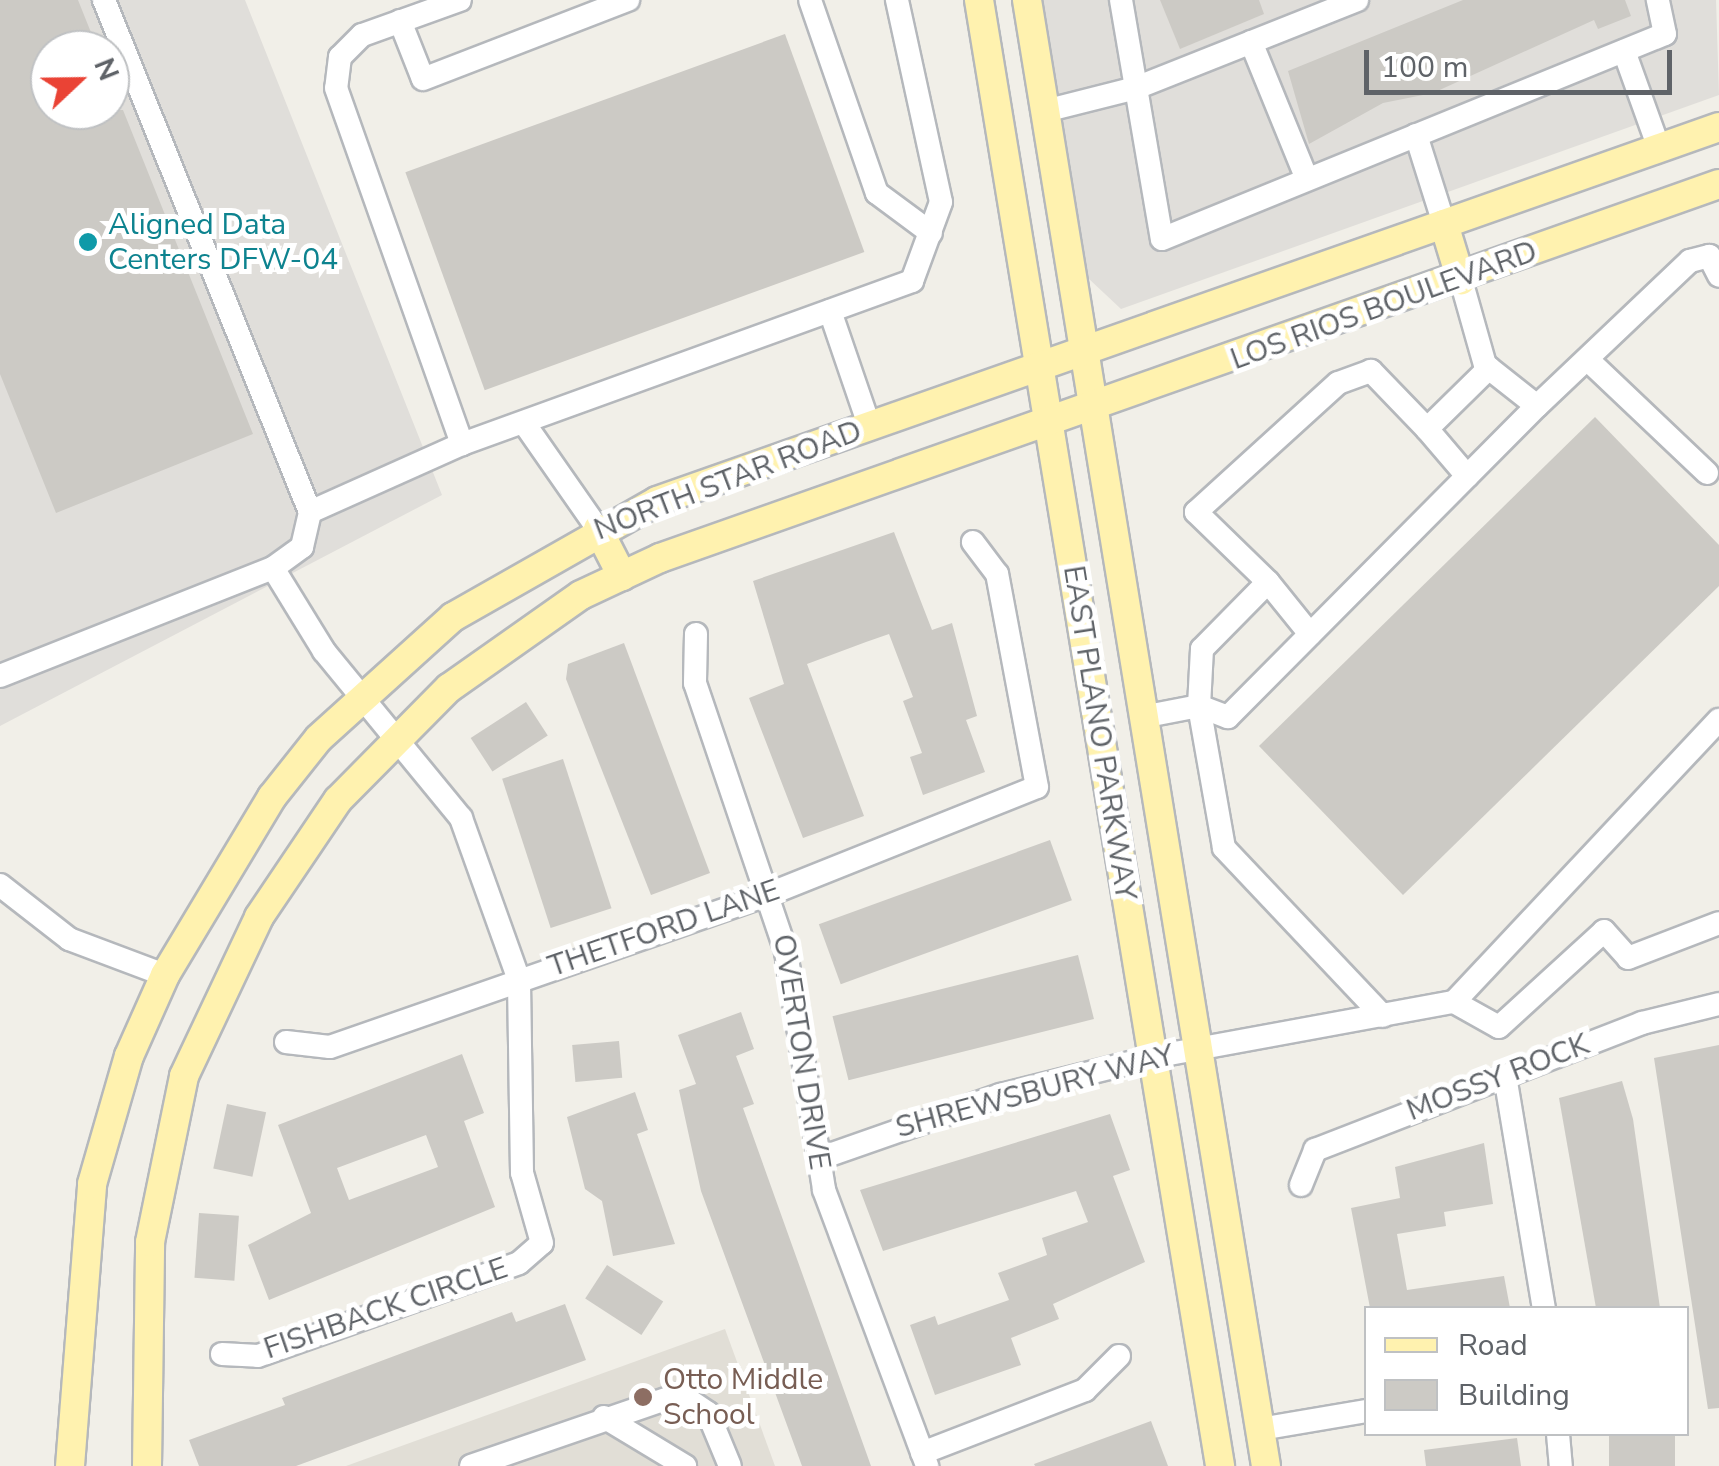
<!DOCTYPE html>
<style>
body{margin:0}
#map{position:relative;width:1719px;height:1466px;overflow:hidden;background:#f1efe8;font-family:"Nunito Sans",sans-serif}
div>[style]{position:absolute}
.industrial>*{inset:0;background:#e0deda}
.education>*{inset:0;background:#e1ded6}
.building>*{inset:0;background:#cccac5;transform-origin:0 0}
.roads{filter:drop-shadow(2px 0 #b5b8bc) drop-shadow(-2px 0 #b5b8bc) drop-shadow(0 2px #b5b8bc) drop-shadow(0 -2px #b5b8bc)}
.minor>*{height:22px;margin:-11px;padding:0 11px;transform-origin:11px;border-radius:11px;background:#fff}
.major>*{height:28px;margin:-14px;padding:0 14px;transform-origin:14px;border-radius:14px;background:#fff2af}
.dots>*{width:28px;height:28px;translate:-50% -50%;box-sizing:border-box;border:5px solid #fff;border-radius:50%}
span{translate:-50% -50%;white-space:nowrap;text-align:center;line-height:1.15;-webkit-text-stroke:10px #fff;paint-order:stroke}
.culture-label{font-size:30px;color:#0d838f}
.left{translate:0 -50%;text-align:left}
.street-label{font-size:30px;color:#5f6368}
.education-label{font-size:30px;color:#785e54}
.legend{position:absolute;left:1364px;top:1306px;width:325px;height:130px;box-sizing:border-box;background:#fff;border:2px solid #bfc1c3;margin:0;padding:12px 18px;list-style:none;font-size:30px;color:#5f6368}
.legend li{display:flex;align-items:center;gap:20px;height:50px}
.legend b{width:50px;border:2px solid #bfc1c3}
.north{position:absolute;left:30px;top:30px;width:100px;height:100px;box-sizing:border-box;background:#fff;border:2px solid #bfc1c3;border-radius:50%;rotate:68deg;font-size:28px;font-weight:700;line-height:40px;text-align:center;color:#5f6368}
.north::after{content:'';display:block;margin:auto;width:35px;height:45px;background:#ea4335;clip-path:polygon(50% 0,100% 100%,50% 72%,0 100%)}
.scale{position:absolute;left:1364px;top:50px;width:308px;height:45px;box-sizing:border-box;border:5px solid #5f6368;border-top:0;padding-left:12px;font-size:30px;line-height:35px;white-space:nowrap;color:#5f6368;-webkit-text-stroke:8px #fff;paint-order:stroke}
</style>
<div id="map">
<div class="industrial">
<i style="clip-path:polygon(evenodd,0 0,245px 0,442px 495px,0 726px,0 0,50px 50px,110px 50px,110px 110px,50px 110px,50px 50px)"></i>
<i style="clip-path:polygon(1041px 0,1716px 0,1719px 95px,1121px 309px,1088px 278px)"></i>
</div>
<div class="education">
<i style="clip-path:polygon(725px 1329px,775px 1466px,346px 1466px)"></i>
</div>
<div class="building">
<i style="clip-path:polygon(0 0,78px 0,98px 50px,50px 50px,50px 110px,123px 110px,253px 434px,56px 513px,0 374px)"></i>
<i style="clip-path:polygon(1160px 0,1259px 0,1264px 14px,1180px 49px)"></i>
<i style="clip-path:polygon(1463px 0,1625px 0,1631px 16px,1598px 29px,1594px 20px,1433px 93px,1383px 103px,1309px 144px,1288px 71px)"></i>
<i style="left:785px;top:34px;width:232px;height:404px;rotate:70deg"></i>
<i style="clip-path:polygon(1595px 417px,1719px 545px,1719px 586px,1403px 895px,1259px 746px)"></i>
<i style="clip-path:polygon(894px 532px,932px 630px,952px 623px,977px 716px,966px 720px,985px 772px,923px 795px,910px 757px,922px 753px,903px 701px,913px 697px,889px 634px,866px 642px,807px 664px,864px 816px,803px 838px,749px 698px,784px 684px,753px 581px)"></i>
<i style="clip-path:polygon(624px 643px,710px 873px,651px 895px,566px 679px,568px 664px)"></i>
<i style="left:526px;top:702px;width:40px;height:66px;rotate:57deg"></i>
<i style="left:563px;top:759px;width:157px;height:64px;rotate:72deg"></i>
<i style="left:1050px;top:840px;width:64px;height:246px;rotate:70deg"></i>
<i style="left:1078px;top:955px;width:66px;height:253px;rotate:76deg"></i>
<i style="clip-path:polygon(741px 1012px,754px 1049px,736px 1056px,754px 1104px,743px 1108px,871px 1466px,802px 1466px,701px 1191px,679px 1090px,696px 1084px,678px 1035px)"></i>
<i style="left:619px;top:1041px;width:37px;height:47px;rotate:85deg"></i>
<i style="clip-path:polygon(1719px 1045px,1719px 1408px,1708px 1409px,1654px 1058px)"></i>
<i style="clip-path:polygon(evenodd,462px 1054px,484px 1113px,464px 1121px,495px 1207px,269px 1300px,248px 1245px,311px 1213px,278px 1125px,462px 1054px,426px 1135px,438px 1167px,349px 1200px,337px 1168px,426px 1135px)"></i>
<i style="clip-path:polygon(1622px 1081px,1633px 1119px,1660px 1308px,1596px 1308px,1559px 1098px)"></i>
<i style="clip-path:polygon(635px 1092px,648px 1130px,637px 1134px,675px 1244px,613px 1256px,602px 1201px,585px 1189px,567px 1117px)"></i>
<i style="left:227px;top:1104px;width:40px;height:66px;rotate:12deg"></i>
<i style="clip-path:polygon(1110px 1114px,1130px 1170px,1113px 1176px,1145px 1262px,1053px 1304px,1059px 1319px,1011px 1338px,1021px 1365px,935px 1395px,910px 1325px,935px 1316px,938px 1325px,1009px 1300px,998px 1273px,1047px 1255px,1042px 1238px,1088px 1222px,1076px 1191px,883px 1251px,860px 1190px)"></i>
<i style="clip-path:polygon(1484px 1143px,1493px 1204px,1444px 1212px,1446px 1226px,1397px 1234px,1407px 1290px,1504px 1276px,1510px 1308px,1370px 1308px,1351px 1208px,1400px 1198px,1395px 1167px)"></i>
<i style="left:199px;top:1213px;width:40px;height:65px;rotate:4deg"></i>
<i style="left:607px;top:1265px;width:67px;height:40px;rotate:33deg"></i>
<i style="clip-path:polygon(565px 1304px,586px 1360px,296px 1466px,199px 1466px,189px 1440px,285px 1405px,282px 1398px,512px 1312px,516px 1322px)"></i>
<i style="clip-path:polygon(1151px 1421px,1168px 1466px,1035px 1466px,1034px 1464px)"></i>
<i style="left:1609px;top:1434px;width:66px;height:32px"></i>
<i style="clip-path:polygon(1517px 1438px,1521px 1466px,1426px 1466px,1424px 1450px)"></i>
</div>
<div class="roads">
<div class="minor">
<i style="left:460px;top:0;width:104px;rotate:160.3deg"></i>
<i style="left:362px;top:35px;width:31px;rotate:135deg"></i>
<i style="left:340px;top:57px;width:31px;rotate:97deg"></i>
<i style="left:336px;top:88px;width:378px;rotate:70.5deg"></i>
<i style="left:462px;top:444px;width:479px;rotate:-19.9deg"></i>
<i style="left:912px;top:281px;width:84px;rotate:-69.8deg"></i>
<i style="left:941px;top:202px;width:207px;rotate:-102.3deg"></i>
<i style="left:810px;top:0;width:204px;rotate:70.9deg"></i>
<i style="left:877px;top:193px;width:67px;rotate:36.5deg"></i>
<i style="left:1121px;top:0;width:242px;rotate:80.3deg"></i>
<i style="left:1162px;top:239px;width:543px;rotate:-22.17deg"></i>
<i style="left:1665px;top:34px;width:35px;rotate:-102deg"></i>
<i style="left:400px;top:21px;width:62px;rotate:68.4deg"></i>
<i style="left:423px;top:79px;width:220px;rotate:-21.1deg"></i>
<i style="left:1251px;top:42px;width:148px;rotate:67.8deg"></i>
<i style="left:1624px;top:51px;width:103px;rotate:70.2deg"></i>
<i style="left:1045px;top:111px;width:94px;rotate:-14.2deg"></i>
<i style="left:1136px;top:88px;width:238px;rotate:-21.7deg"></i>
<i style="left:1416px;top:135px;width:93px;rotate:72.5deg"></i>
<i style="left:1461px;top:280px;width:88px;rotate:74.2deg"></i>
<i style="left:1485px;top:365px;width:66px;rotate:38.3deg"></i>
<i style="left:1537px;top:406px;width:211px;rotate:-43.5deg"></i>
<i style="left:1690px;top:261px;width:20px;rotate:-15deg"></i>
<i style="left:1709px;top:256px;width:22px;rotate:63deg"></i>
<i style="left:830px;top:311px;width:124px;rotate:71.1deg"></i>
<i style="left:1588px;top:360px;width:164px;rotate:43.5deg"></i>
<i style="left:1489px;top:368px;width:87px;rotate:135.5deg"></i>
<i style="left:1427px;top:429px;width:81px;rotate:-134deg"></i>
<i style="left:1371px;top:371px;width:35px;rotate:160deg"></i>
<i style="left:1338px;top:383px;width:192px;rotate:137.7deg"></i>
<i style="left:1196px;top:512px;width:100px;rotate:44.2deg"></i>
<i style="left:1268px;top:582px;width:94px;rotate:134.6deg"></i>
<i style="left:1202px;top:649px;width:57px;rotate:93deg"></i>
<i style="left:1199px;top:706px;width:31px;rotate:21deg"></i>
<i style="left:1228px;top:717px;width:438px;rotate:-45.2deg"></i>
<i style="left:524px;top:423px;width:129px;rotate:55.1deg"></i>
<i style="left:1427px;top:429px;width:62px;rotate:49.6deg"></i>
<i style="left:310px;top:512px;width:167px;rotate:-24.1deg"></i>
<i style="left:1268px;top:582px;width:67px;rotate:51.1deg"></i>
<i style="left:696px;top:634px;width:49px;rotate:91.2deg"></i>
<i style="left:695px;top:683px;width:284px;rotate:71.3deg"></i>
<i style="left:786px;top:952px;width:241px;rotate:80.9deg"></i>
<i style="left:824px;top:1190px;width:295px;rotate:69.5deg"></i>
<i style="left:0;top:676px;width:294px;rotate:-21.6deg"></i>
<i style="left:273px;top:568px;width:36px;rotate:-36deg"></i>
<i style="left:302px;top:547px;width:36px;rotate:-77deg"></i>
<i style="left:310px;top:512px;width:552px;rotate:-111.92deg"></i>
<i style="left:1142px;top:717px;width:58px;rotate:-10.9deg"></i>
<i style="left:1199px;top:706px;width:144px;rotate:80deg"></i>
<i style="left:1224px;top:848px;width:231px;rotate:46.6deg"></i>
<i style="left:0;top:885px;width:88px;rotate:38deg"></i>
<i style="left:69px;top:939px;width:103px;rotate:20.6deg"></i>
<i style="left:1454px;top:1002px;width:387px;rotate:-46.8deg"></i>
<i style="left:286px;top:1042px;width:44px;rotate:6.5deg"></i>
<i style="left:330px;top:1047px;width:468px;rotate:-19.2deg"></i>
<i style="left:772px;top:893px;width:285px;rotate:-21.8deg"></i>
<i style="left:1037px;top:787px;width:217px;rotate:-100.6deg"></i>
<i style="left:997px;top:574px;width:40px;rotate:-127deg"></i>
<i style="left:1505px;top:1076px;width:235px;rotate:80.5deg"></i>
<i style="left:818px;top:1159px;width:194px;rotate:-19.3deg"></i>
<i style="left:1001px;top:1095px;width:157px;rotate:-14deg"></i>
<i style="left:1153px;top:1057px;width:306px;rotate:-10.4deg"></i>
<i style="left:1454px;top:1002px;width:51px;rotate:29.1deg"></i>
<i style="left:1499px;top:1027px;width:142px;rotate:-42.4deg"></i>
<i style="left:1604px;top:931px;width:36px;rotate:48deg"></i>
<i style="left:1628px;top:958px;width:97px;rotate:-21deg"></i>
<i style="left:1301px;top:1185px;width:38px;rotate:-68deg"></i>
<i style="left:1315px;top:1150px;width:351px;rotate:-21.2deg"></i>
<i style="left:1642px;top:1023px;width:79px;rotate:-13.9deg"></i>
<i style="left:222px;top:1354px;width:36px;rotate:3deg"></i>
<i style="left:258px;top:1356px;width:277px;rotate:-19.6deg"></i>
<i style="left:519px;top:1263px;width:30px;rotate:-41deg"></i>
<i style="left:542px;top:1243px;width:73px;rotate:-105.9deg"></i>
<i style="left:522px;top:1173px;width:193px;rotate:-90.9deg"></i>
<i style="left:519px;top:980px;width:172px;rotate:-109.7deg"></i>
<i style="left:461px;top:818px;width:216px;rotate:-129.4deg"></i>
<i style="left:324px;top:651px;width:97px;rotate:-121.6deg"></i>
<i style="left:604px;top:1417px;width:95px;rotate:31.2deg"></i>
<i style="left:1260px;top:1429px;width:108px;rotate:-9.6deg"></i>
<i style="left:1558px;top:1434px;width:32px;rotate:85deg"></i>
<i style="left:922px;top:1453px;width:175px;rotate:-21.1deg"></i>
<i style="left:1085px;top:1390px;width:48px;rotate:-45deg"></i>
<i style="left:471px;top:1466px;width:221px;rotate:-19deg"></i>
<i style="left:680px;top:1394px;width:34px;rotate:34deg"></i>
<i style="left:708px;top:1413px;width:57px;rotate:67.5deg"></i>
</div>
<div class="major">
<i style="left:979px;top:0;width:1486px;rotate:80.66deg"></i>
<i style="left:1027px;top:0;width:1485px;rotate:80.74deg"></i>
<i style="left:1444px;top:224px;width:59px;rotate:73.1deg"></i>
<i style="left:598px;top:529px;width:53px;rotate:62.9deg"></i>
<i style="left:70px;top:1466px;width:283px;rotate:-85.5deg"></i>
<i style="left:92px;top:1184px;width:133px;rotate:-73.9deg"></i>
<i style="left:129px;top:1056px;width:89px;rotate:-66deg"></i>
<i style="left:165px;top:975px;width:208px;rotate:-59deg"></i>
<i style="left:272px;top:797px;width:75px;rotate:-51.5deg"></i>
<i style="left:319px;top:738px;width:181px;rotate:-42.1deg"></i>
<i style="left:453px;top:617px;width:235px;rotate:-29.6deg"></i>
<i style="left:657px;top:501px;width:1126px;rotate:-19.4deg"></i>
<i style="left:147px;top:1466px;width:224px;rotate:-89.2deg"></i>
<i style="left:150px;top:1242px;width:169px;rotate:-78.4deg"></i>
<i style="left:184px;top:1076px;width:176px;rotate:-64.7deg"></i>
<i style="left:259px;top:917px;width:141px;rotate:-56deg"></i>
<i style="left:338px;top:800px;width:158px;rotate:-45.3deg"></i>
<i style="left:449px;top:688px;width:161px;rotate:-35.2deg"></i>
<i style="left:581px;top:595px;width:87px;rotate:-25.1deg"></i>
<i style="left:660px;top:558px;width:1123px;rotate:-19.45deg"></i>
</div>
</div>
<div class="dots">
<i style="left:88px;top:242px;background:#0f9aa8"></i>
<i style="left:643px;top:1397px;background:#8d6e63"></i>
</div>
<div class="culture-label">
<span class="left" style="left:108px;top:242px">Aligned Data<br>Centers DFW-04</span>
</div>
<div class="street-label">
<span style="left:1384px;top:306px;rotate:-20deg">LOS RIOS BOULEVARD</span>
<span style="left:728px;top:481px;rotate:-21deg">NORTH STAR ROAD</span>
<span style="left:1099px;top:733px;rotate:81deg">EAST PLANO PARKWAY</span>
<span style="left:664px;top:929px;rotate:-19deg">THETFORD LANE</span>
<span style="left:801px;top:1052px;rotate:81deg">OVERTON DRIVE</span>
<span style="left:1498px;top:1078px;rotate:-21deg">MOSSY ROCK</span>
<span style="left:1035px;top:1092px;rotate:-15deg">SHREWSBURY WAY</span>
<span style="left:386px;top:1309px;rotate:-19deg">FISHBACK CIRCLE</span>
</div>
<div class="education-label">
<span class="left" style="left:663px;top:1397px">Otto Middle<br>School</span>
</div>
<ul class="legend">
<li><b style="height:12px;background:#fff2af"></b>Road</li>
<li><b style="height:28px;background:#cccac5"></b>Building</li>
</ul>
<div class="north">N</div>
<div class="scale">100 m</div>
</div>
